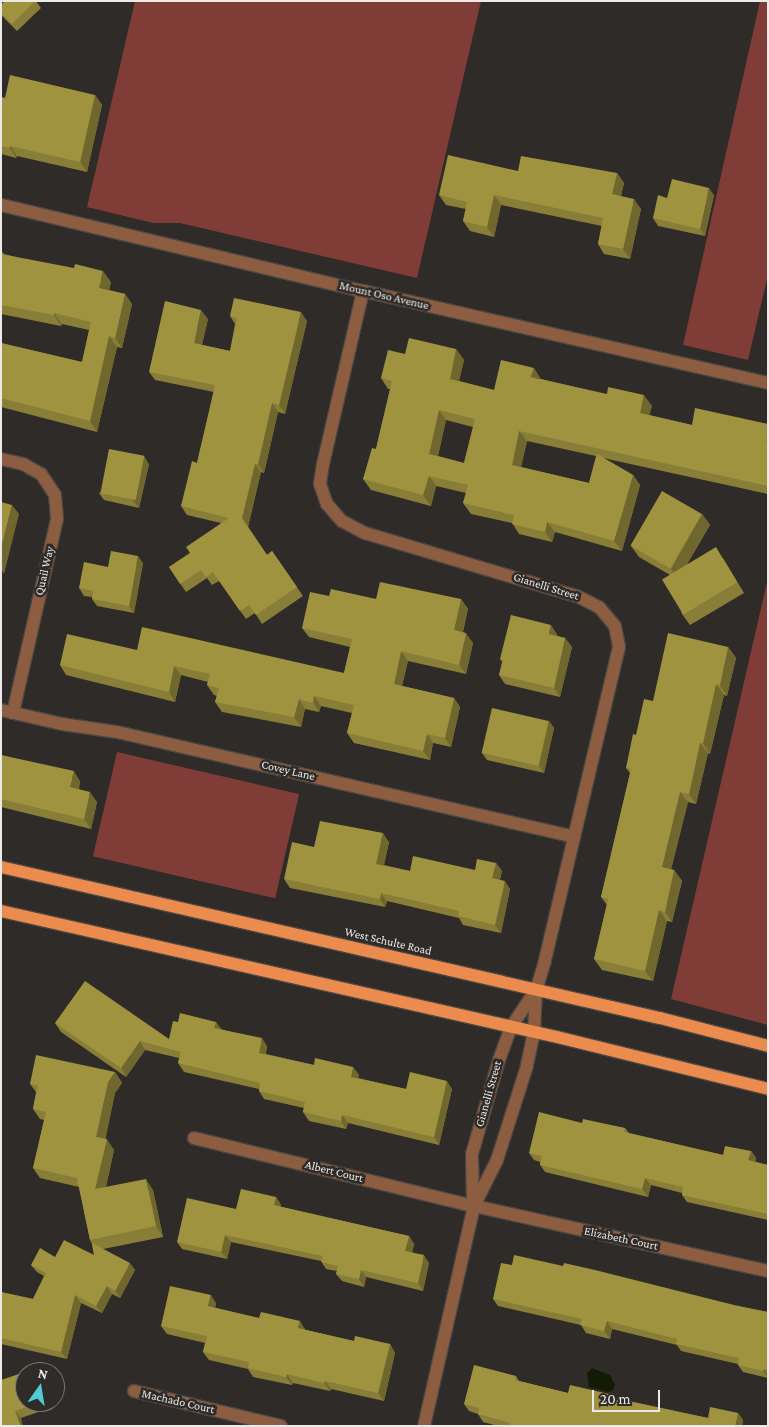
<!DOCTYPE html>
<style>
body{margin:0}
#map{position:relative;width:769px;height:1427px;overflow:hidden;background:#2e2b28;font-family:"Crimson Pro",serif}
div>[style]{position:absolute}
.green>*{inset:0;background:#803c36;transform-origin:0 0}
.water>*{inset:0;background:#131b05}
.roads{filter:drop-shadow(1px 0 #494643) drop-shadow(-1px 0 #494643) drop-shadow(0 1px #494643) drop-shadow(0 -1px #494643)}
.minor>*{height:12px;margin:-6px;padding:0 6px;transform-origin:6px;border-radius:6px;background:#8c5d41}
.major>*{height:12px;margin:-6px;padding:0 6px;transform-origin:6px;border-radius:6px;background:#eb8b4d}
.wall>*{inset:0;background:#897e37}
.shaded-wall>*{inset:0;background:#6f672d}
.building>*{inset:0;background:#9f9340;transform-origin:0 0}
span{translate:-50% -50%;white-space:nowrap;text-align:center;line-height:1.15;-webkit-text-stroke:5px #2e2b28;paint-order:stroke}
.street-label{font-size:12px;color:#eceae8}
.frame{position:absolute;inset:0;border:2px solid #eceae8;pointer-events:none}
.north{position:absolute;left:15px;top:1362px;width:50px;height:50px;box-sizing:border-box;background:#2e2b28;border:1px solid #7a7775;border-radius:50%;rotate:13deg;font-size:14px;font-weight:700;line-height:20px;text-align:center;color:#eceae8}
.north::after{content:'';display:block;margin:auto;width:18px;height:22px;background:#51ccd3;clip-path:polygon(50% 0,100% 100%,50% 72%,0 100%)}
.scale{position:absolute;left:592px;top:1390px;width:68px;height:22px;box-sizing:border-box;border:2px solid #eceae8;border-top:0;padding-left:6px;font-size:15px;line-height:18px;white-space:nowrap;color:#eceae8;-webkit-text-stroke:4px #2e2b28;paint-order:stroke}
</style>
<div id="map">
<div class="green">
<i style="clip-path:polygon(135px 1px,481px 1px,417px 278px,180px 223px,153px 223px,87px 207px)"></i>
<i style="clip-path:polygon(760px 1px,768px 1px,768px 275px,748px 360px,683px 345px)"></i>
<i style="clip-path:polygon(768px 578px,768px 1025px,671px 999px)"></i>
<i style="left:117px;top:752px;width:187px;height:107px;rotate:13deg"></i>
</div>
<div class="water">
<i style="clip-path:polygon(592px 1368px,610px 1375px,615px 1385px,612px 1391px,608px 1392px,589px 1387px,587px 1373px)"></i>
</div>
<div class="roads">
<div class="minor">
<i style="left:1px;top:205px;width:372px;rotate:13.4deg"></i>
<i style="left:363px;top:291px;width:415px;rotate:12.8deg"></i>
<i style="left:363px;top:291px;width:178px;rotate:103deg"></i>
<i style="left:323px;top:464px;width:20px;rotate:99deg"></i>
<i style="left:320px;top:484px;width:21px;rotate:71deg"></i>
<i style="left:327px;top:504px;width:23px;rotate:49deg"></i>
<i style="left:342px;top:521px;width:26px;rotate:28deg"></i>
<i style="left:365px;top:533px;width:221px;rotate:16.6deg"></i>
<i style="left:577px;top:596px;width:25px;rotate:27deg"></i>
<i style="left:599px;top:607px;width:25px;rotate:50deg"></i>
<i style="left:615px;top:626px;width:21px;rotate:79deg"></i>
<i style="left:619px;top:647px;width:323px;rotate:103.3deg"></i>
<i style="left:545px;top:961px;width:30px;rotate:107deg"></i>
<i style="left:536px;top:990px;width:42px;rotate:92.7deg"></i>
<i style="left:534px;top:1032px;width:35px;rotate:102deg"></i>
<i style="left:527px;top:1066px;width:99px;rotate:107.7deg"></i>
<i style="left:497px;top:1160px;width:51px;rotate:116.6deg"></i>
<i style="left:474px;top:1206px;width:226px;rotate:102.8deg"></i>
<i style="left:1px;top:459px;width:23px;rotate:13deg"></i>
<i style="left:23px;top:464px;width:21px;rotate:29deg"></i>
<i style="left:41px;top:474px;width:25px;rotate:56deg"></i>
<i style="left:55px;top:495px;width:24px;rotate:85deg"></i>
<i style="left:57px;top:519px;width:199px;rotate:102.8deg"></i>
<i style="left:1px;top:710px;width:63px;rotate:12.9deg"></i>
<i style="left:62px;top:724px;width:56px;rotate:8.3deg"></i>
<i style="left:117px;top:732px;width:469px;rotate:12.9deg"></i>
<i style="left:194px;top:1138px;width:288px;rotate:13.7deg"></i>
<i style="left:474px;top:1206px;width:301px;rotate:12.5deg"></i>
<i style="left:473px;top:1203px;width:49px;rotate:-91.2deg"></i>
<i style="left:472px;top:1154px;width:98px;rotate:-74deg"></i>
<i style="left:499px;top:1060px;width:35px;rotate:-70deg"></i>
<i style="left:511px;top:1027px;width:45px;rotate:-56deg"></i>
<i style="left:134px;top:1391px;width:151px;rotate:13.4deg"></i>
</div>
<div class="major">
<i style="left:1px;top:867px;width:676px;rotate:12.91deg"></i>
<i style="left:660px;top:1018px;width:112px;rotate:14.5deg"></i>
<i style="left:1px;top:911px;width:570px;rotate:12.77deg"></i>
<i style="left:557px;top:1037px;width:217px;rotate:13.8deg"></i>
</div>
</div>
<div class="wall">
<i style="clip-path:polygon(36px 1px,41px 8px,17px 31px,1px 15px,1px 5px)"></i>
<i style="clip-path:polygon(95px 95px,102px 105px,87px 172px,17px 156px,16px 158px,1px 154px,1px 97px,5px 98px)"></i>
<i style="clip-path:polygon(518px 171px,617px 173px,624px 183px,621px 196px,641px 209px,630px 259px,604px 254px,598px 244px,602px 226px,501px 205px,494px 237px,470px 231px,463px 221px,466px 209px,446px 205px,439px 195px)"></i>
<i style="clip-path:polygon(714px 195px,705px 236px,658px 226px,653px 218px,667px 198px)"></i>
<i style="clip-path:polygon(1px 250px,4px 254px,111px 282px,109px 290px,125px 294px,132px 304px,122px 348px,117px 347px,97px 432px,1px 407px,1px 343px,82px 362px,89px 330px,62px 324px,61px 326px,1px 314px)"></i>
<i style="clip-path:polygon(230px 316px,307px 321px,285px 414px,278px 412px,264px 473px,261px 472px,248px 527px,267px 555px,272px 551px,303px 596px,262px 624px,255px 613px,246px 619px,219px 581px,212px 585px,207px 578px,186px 592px,169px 567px,190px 553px,221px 523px,187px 515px,181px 506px,197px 463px,214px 392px,155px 380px,149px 372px,208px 319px,202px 345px,230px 351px,235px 324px)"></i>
<i style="clip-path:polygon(evenodd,456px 349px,464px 360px,459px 381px,494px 390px,541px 379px,652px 406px,649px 415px,692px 425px,768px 424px,768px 494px,603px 458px,633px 475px,640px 485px,622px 551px,555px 532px,552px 542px,519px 534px,512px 523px,471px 514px,463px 503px,466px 493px,436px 486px,431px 506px,371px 490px,363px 479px,376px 449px,390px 389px,388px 389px,381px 378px,405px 354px,456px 349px,446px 420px,473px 427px,464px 463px,438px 456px,446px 420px,456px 349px,527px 441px,596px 456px,589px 483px,521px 467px,527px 441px)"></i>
<i style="clip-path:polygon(149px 464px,139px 508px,104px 500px,99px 493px)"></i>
<i style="clip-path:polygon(702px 514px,710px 525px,687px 564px,723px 558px,744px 593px,690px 625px,682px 614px,670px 575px,639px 557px,631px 546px)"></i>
<i style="clip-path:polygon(143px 563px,134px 613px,97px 606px,92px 599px,92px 597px,84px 596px,79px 588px,108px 567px)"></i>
<i style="clip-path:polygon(329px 596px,376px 599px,461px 599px,468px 609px,463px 632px,473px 643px,466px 674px,408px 661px,402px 686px,454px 698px,460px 707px,451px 747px,433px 743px,430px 760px,354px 743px,347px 733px,352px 713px,321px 706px,319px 712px,305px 709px,301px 727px,222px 712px,215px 702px,217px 696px,214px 695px,207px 685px,208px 682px,181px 675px,175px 702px,66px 675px,60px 665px,137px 650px,344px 673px,350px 647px,309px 637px,302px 628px)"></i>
<i style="clip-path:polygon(557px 634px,557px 636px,565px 638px,572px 647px,560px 697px,505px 684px,499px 675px,502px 662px,500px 659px)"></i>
<i style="clip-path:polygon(728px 647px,736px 658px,727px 696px,724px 695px,710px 754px,708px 753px,696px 804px,688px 802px,671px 869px,674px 870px,682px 881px,672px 922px,667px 921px,653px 981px,602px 970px,594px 959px,607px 905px,601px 897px,630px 773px,626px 768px,636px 735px,653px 701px)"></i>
<i style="clip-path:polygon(549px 721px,554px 728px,544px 773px,487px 760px,482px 753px)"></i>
<i style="clip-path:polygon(1px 755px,80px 781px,79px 789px,97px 802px,91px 829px,1px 807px)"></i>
<i style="clip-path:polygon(389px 842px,384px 865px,410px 871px,475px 870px,496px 863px,502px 871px,500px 880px,510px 889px,501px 933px,463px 925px,459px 918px,387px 901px,385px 907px,290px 888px,284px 879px,314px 847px)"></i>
<i style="clip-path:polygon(178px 1022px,216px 1022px,221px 1029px,267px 1046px,266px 1054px,314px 1065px,353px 1067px,359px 1075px,358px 1078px,406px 1089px,452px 1089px,439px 1145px,348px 1123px,346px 1129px,309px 1121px,303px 1112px,304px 1108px,264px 1099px,259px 1091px,259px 1089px,184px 1072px,178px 1063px,179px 1058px,145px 1050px,126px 1077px,61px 1032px,55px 1023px,169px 1039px)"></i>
<i style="clip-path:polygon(115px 1072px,122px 1083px,115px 1093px,105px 1139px,114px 1150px,106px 1187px,153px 1190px,163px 1237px,103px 1249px,135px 1270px,120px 1298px,112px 1294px,102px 1313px,81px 1303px,67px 1359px,1px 1344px,1px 1292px,33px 1299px,44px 1276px,37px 1272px,31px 1265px,55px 1257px,94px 1255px,92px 1244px,90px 1240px,79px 1187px,40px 1178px,33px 1168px,44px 1120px,40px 1119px,33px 1109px,36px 1092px,30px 1084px)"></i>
<i style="clip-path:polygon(582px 1123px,625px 1128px,629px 1133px,723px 1155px,751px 1151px,756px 1158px,755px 1162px,768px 1165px,768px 1220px,687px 1202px,682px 1195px,682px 1193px,651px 1185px,648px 1197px,545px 1172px,540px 1165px,540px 1162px,534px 1160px,529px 1153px)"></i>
<i style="clip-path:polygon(276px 1197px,281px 1205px,280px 1207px,409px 1236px,414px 1244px,412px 1252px,429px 1263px,423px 1291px,366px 1277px,364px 1287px,342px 1281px,336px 1274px,337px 1271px,326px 1269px,321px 1261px,231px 1242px,227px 1259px,182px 1249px,177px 1242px,236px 1209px)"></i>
<i style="clip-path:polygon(512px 1265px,768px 1312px,768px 1378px,743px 1372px,738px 1365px,738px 1364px,681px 1351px,677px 1345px,612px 1329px,610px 1339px,586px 1333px,581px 1325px,498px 1306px,493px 1299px)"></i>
<i style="clip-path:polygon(216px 1303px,215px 1308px,305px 1329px,305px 1330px,354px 1341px,390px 1344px,395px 1353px,384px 1401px,331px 1389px,330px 1391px,293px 1383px,292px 1385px,253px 1377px,248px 1369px,209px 1360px,203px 1352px,205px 1343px,167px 1334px,161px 1326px)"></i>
<i style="clip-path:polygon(31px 1370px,25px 1402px,45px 1402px,47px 1409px,21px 1418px,1px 1426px)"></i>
<i style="clip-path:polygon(516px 1376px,519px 1381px,568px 1393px,609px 1394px,611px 1397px,708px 1418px,738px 1413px,743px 1420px,742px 1426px,498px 1426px,483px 1422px,478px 1414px,469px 1411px,464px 1404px)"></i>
</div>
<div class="shaded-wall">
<i style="clip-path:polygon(95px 95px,102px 105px,87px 172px,80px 162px)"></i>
<i style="clip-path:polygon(10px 146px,17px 156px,16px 158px,10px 148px)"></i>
<i style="clip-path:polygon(617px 173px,624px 183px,619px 204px,612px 194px)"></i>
<i style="clip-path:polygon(709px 188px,714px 195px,705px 236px,700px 229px)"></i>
<i style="clip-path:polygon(494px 195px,501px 205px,494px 237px,487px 227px)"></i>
<i style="clip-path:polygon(634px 199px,641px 209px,630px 259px,623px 249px)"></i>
<i style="clip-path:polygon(103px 271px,111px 282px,107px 298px,99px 288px)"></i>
<i style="clip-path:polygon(125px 294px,132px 304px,122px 348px,115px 338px)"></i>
<i style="clip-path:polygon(201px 310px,208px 319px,200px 352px,194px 343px)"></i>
<i style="clip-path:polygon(301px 312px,307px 321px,285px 414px,279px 405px)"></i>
<i style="clip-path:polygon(54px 313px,62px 324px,61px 326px,54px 315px)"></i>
<i style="clip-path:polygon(109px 336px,117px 347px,97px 432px,90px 421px)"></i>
<i style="clip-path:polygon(456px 349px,464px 360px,457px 389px,450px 379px)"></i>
<i style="clip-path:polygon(534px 368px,541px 379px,531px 377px)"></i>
<i style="clip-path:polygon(644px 395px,652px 406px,647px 423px,640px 413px)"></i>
<i style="clip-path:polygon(272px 403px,278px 412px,264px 473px,258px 464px)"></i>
<i style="clip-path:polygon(439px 410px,446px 420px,436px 464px,429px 454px)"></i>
<i style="clip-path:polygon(519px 431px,527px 441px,519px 475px,512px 465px)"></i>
<i style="clip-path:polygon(144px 456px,149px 464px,139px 508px,133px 501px)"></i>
<i style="clip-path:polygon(255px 464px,261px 472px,248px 527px,242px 518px)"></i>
<i style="clip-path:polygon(633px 475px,640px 485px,622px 551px,614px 541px)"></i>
<i style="clip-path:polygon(429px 476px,436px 486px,431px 506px,423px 495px)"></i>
<i style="clip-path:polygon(12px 505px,19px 514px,4px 574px,1px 569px,1px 549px)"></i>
<i style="clip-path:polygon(702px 514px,710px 525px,678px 580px,671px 569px)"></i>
<i style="clip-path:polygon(547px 522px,555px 532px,552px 542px,545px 532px)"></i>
<i style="clip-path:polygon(138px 556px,143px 563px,134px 613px,129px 606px)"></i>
<i style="clip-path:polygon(461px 599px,468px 609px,461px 639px,454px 630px)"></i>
<i style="clip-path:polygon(551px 625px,557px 634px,555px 643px,549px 634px)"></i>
<i style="clip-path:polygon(466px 633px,473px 643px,466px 674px,459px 665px)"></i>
<i style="clip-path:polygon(565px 638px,572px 647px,560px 697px,554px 688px)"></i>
<i style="clip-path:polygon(728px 647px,736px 658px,727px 696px,720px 685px)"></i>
<i style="clip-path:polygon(401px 651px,408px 661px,400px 694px,394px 684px)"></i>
<i style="clip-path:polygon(174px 666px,181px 675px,175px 702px,169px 692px)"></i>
<i style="clip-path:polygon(716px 684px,724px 695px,710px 754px,703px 743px)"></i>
<i style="clip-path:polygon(314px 696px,321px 706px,319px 712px,313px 703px)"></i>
<i style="clip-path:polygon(454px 698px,460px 707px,451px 747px,445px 738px)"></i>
<i style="clip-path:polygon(299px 699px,305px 709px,301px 727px,294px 717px)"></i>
<i style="clip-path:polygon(549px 721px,554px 728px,544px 773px,539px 766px)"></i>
<i style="clip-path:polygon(427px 734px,433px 743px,430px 760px,423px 751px)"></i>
<i style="clip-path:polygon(700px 743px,708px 753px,696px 804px,689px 794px)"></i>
<i style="clip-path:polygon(74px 771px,80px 781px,77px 797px,70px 787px)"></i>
<i style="clip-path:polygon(90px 792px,97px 802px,91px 829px,84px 819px)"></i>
<i style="clip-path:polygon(680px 792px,688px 802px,669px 878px,662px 867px)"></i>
<i style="clip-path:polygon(383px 833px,389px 842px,382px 872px,376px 864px)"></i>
<i style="clip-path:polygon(496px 863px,502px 871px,498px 886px,492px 878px)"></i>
<i style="clip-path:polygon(674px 870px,682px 881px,672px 922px,665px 912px)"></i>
<i style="clip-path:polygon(505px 881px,510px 889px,501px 933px,495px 925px)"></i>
<i style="clip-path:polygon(381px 893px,387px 901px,385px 907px,380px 899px)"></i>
<i style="clip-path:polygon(659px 910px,667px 921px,653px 981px,645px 971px)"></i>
<i style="clip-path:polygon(216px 1022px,221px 1030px,214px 1028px)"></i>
<i style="clip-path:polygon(262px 1038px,267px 1046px,264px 1061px,259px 1053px)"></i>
<i style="clip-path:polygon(140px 1041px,145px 1050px,126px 1077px,121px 1068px)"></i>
<i style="clip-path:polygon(353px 1067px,359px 1075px,357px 1085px,351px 1077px)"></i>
<i style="clip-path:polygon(115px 1072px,122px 1083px,115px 1093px,104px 1147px,96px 1137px,108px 1082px)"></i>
<i style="clip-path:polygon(447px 1081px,452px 1089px,439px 1145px,434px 1137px)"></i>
<i style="clip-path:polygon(342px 1115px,348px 1123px,346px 1129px,341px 1121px)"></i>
<i style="clip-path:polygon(107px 1139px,114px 1150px,103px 1200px,95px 1189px)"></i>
<i style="clip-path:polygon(751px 1151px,756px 1158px,754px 1168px,748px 1160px)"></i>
<i style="clip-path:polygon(645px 1178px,651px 1185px,648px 1197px,642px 1189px)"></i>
<i style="clip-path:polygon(146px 1179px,153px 1190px,163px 1237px,156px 1226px)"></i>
<i style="clip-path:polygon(276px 1197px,281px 1205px,279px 1212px,274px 1205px)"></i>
<i style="clip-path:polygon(225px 1235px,231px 1242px,227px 1259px,221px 1252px)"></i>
<i style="clip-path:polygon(409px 1236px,414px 1244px,411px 1258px,405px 1251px)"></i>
<i style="clip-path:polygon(424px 1255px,429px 1263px,423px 1291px,418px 1283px)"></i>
<i style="clip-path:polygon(130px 1263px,135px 1270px,120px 1298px,115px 1291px)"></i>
<i style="clip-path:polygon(361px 1270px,366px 1277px,364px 1287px,359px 1279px)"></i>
<i style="clip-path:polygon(107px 1286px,112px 1294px,102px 1313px,96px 1306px)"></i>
<i style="clip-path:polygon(75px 1295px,81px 1303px,67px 1359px,61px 1352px)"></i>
<i style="clip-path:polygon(211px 1295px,216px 1303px,214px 1314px,208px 1306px)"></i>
<i style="clip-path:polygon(300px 1321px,305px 1329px,304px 1336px,298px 1328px)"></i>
<i style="clip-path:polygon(607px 1321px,612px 1329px,610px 1339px,604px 1331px)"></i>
<i style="clip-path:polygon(390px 1344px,395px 1353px,384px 1401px,378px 1393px)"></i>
<i style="clip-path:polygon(764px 1369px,768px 1375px,768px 1377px,763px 1371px)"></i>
<i style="clip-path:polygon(287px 1374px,293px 1383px,292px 1385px,286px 1377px)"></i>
<i style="clip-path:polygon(325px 1381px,331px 1389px,330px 1391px,324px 1383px)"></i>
<i style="clip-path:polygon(15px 1411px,21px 1418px,23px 1426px,21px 1426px)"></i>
<i style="clip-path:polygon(738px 1413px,743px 1420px,742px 1426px,735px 1426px)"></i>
</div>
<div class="building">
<i style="clip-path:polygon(5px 1px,35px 1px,12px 24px,1px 13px,1px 5px)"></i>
<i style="clip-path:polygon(10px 75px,95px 95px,80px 162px,10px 146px,10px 148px,1px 146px,1px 97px,5px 98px)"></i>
<i style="clip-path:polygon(448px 155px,518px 171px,521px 156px,617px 173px,612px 194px,634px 199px,623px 249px,598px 244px,603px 218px,494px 195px,487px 227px,463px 221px,467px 202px,439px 195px)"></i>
<i style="clip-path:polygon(672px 179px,709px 188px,700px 229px,653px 218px,658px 195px,667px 198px)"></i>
<i style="clip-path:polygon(1px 254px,74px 268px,75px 264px,103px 271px,99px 288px,125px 294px,115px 338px,109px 336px,90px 421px,1px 398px,1px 343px,82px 362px,91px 322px,54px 313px,54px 315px,1px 305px)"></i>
<i style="clip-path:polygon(234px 298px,301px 312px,279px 405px,272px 403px,258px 464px,255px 464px,242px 518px,267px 555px,272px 551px,297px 587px,256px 615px,249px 605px,240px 611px,213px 572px,206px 577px,201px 570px,180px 584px,169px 567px,190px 553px,186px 547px,229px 518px,181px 506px,192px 461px,197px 463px,215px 385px,149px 372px,165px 301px,201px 310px,194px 343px,230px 351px,237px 318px,230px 316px)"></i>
<i style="clip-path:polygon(evenodd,409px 338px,456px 349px,450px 379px,494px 390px,501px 360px,534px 368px,531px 377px,607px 394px,608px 387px,644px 395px,640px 413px,692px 425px,695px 408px,768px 424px,768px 435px,766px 442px,768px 442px,768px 486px,519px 431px,512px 465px,589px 483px,597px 454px,633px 475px,614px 541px,547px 522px,545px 532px,512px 524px,514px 515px,463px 503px,468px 485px,429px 476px,423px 495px,363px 479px,372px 448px,376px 449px,392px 381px,381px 378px,388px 350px,405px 354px,409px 338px,439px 410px,475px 419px,464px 463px,429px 454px,439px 410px)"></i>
<i style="left:109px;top:449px;width:36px;height:45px;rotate:11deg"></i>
<i style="left:662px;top:491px;width:46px;height:63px;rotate:30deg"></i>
<i style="clip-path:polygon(1px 502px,12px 505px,1px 549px)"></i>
<i style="left:716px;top:547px;width:41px;height:63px;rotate:59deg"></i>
<i style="clip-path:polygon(111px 551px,138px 556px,129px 606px,92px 599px,93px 591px,79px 588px,84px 562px,108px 567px)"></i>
<i style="clip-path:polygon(380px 582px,461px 599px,454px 630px,466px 633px,459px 665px,401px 651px,394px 684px,454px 698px,445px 738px,427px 734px,423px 751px,347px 733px,354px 705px,314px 696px,313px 703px,299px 699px,294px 717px,215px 702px,219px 688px,207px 685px,210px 674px,174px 666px,169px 692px,60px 665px,67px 634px,137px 650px,142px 627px,344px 673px,352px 639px,302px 628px,310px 592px,329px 596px,331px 589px,376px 599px)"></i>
<i style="clip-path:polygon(511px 615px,551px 625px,549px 634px,565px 638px,554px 688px,499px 675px,503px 660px,500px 659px)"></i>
<i style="clip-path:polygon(668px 633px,728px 647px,720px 685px,716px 684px,703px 743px,700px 743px,689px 794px,680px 792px,662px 867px,674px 870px,665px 912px,659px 910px,645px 971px,594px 959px,608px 899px,601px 897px,631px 769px,626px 768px,633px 734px,636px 735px,644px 699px,653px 701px)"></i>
<i style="left:492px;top:708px;width:58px;height:46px;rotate:13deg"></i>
<i style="clip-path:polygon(1px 755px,74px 771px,70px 787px,90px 792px,84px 819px,1px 799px)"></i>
<i style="clip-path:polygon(320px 821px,383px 833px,376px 864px,410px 871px,413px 856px,475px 870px,477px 859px,496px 863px,492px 878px,505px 881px,495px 925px,458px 916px,459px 911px,381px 893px,380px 899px,284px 879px,292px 842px,314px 847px)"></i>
<i style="clip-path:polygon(85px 981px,169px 1039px,173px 1021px,178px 1022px,180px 1013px,216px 1022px,214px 1028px,262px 1038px,259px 1053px,314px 1065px,315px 1058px,353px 1067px,351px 1077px,406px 1089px,410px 1072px,447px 1081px,434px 1137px,342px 1115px,341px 1121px,303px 1112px,305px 1102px,259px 1091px,260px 1083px,178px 1063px,181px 1052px,140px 1041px,121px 1068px,55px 1023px)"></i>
<i style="clip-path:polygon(36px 1055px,115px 1072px,108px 1082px,96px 1137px,107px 1139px,95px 1189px,146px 1179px,156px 1226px,90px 1240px,77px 1178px,33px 1168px,46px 1112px,33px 1109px,38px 1085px,30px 1084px)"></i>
<i style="clip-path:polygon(539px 1112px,582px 1123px,583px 1119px,625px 1128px,624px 1132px,723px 1155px,725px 1146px,751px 1151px,748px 1160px,768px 1165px,768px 1214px,682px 1195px,683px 1187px,645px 1178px,642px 1189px,540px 1165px,542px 1156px,529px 1153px)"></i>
<i style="clip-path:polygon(241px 1189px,276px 1197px,274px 1205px,409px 1236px,405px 1251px,424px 1255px,418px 1283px,361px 1270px,359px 1279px,336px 1274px,338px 1266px,321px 1262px,323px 1256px,225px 1235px,221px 1252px,177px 1242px,187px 1198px,236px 1209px)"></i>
<i style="clip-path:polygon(64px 1240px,94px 1255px,92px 1243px,130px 1263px,115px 1291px,107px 1286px,96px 1306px,75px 1295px,61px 1352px,1px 1338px,1px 1292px,33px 1299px,46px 1273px,31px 1265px,40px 1248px,55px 1257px)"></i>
<i style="clip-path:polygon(514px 1255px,563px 1266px,564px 1263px,595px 1270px,734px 1305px,768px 1312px,768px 1370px,764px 1369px,763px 1371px,738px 1365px,739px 1358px,676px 1344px,677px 1339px,607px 1321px,604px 1331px,580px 1325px,582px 1319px,493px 1299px,501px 1263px,512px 1265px)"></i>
<i style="clip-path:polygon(170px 1286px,211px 1295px,208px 1306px,259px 1318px,261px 1312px,300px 1321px,298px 1328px,354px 1341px,355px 1336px,390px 1344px,378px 1393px,325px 1381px,324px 1383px,287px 1374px,286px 1377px,248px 1368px,249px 1362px,203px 1352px,207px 1336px,161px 1326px)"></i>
<i style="clip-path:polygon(474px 1365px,516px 1376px,515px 1380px,568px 1393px,570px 1385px,609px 1394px,608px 1397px,708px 1418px,710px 1407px,738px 1413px,735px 1426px,509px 1426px,510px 1423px,478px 1414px,479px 1408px,464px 1404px)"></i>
<i style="clip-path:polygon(31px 1370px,31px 1372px,25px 1372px,25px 1402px,40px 1402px,15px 1411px,21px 1426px,1px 1426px,1px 1380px)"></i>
</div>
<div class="street-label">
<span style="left:384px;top:296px;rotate:13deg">Mount Oso Avenue</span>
<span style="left:45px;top:571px;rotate:-77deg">Quail Way</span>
<span style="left:546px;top:587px;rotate:17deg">Gianelli Street</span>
<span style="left:288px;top:771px;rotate:13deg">Covey Lane</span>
<span style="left:388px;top:942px;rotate:13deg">West Schulte Road</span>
<span style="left:489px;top:1094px;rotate:-74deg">Gianelli Street</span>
<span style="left:334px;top:1172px;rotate:14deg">Albert Court</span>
<span style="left:621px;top:1239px;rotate:12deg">Elizabeth Court</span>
<span style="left:178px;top:1402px;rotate:13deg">Machado Court</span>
</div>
<div class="frame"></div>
<div class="north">N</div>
<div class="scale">20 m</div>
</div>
